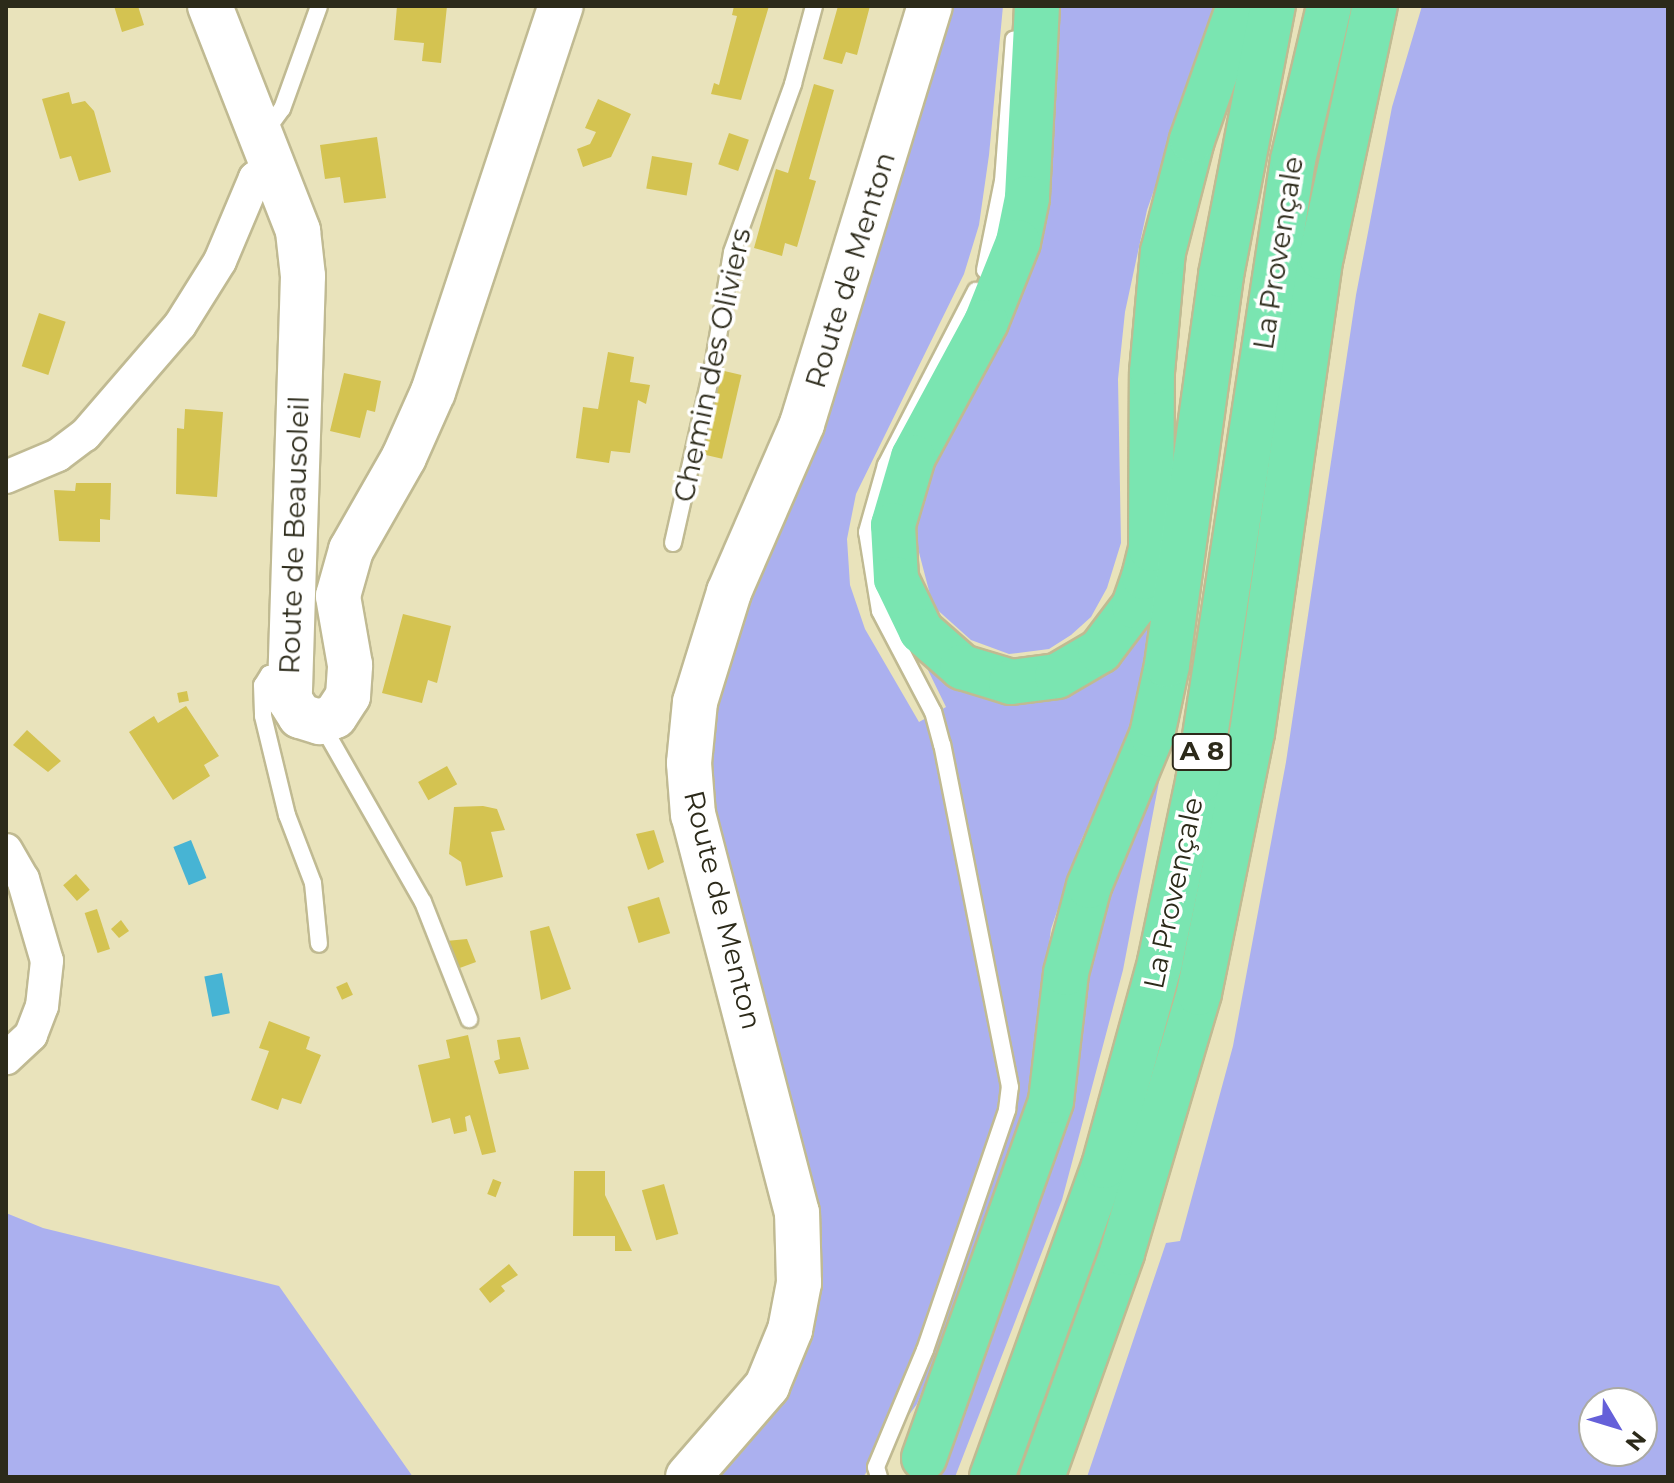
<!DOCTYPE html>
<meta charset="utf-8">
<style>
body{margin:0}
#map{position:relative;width:1674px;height:1483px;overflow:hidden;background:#e9e3bb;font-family:Montserrat,sans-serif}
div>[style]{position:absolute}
.green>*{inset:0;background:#abb0ef}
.water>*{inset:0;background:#47b4d4;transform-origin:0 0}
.building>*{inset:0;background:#d4c351;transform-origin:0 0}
.roads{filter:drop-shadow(2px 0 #c0ba92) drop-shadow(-2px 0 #c0ba92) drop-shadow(0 2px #c0ba92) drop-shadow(0 -2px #c0ba92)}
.lane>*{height:16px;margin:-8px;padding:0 8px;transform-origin:8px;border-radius:8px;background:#fff}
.street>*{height:32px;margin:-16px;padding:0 16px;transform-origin:16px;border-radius:16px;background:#fff}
.secondary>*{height:44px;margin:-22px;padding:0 22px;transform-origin:22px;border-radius:22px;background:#fff}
.highway>*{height:44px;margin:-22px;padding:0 22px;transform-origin:22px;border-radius:22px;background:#7ae5b1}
span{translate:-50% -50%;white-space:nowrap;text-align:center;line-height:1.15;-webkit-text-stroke:7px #fff;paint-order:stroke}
.shield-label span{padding:2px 6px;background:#fff;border:2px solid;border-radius:6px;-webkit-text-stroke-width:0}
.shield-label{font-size:26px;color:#2c2a1a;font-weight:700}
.street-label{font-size:28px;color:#2c2a1a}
.frame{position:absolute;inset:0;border:8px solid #2c2a1a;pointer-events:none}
.north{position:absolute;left:1578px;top:1387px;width:80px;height:80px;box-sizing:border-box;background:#fff;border:2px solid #abaaa3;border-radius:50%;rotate:128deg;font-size:22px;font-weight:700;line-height:32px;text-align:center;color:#2c2a1a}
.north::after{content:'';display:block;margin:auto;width:28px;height:36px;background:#6560d9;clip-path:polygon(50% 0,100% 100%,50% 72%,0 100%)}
</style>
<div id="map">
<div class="green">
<i style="clip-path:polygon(944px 6px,1003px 6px,989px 155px,979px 225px,964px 274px,856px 494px,847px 539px,850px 585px,865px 629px,919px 722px,946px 707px,926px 666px,956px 687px,988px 698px,1018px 703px,1056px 697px,1110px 670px,1156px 617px,1132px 729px,1081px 841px,1051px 929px,1026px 1128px,917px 1404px,863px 1477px,716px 1477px,757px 1427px,803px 1325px,713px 833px,706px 765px,713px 674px)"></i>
<i style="clip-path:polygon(1057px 6px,1219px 6px,1147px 210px,1125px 312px,1118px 379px,1121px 543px,1107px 588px,1091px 617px,1071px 635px,1049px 649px,1009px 654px,971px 640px,933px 606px,916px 541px,917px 510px,938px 442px,1014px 313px,1032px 268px,1045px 215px)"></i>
<i style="clip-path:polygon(evenodd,1422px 6px,1668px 6px,1668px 1477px,1087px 1477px,1166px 1243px,1180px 1241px,1233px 1046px,1286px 762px,1356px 295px,1392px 107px,1422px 6px,1642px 1403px,1642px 1451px,1594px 1451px,1594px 1403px,1642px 1403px)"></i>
<i style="clip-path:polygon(1162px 766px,1123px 970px,1062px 1200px,955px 1477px,931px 1477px,1078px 1018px,1099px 900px)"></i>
<i style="clip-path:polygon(6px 1213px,43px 1228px,279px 1286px,413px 1477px,6px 1477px)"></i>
</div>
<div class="water">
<i style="left:191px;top:840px;width:41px;height:19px;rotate:68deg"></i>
<i style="left:222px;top:973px;width:41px;height:18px;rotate:79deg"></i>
</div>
<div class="building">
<i style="clip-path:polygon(114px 6px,138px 6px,144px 25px,122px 32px)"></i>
<i style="clip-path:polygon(397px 6px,447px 6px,441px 63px,422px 61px,424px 43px,394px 40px)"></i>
<i style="clip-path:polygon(734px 6px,769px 6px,741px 100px,711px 94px,714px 83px,719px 85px,737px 16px,732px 15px)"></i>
<i style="clip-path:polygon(838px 6px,870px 6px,857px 55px,846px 52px,842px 64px,823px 59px)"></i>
<i style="clip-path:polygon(814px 84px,834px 90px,809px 179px,816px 181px,797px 247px,785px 243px,782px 256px,754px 248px,776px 169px,788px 173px)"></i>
<i style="clip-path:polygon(69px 92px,72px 104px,85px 101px,94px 111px,111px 172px,79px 181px,71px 156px,60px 159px,42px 99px)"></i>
<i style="clip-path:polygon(598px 99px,631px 114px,611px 157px,583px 167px,577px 149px,590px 144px,596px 132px,585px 128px)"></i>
<i style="left:729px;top:133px;width:21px;height:33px;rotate:19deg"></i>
<i style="clip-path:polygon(377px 137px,386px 198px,344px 203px,340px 177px,325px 179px,320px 145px)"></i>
<i style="left:652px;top:156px;width:41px;height:33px;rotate:10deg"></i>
<i style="left:39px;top:313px;width:28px;height:56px;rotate:18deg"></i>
<i style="clip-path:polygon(608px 352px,634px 357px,630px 382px,650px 385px,646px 404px,638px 400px,630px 453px,611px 451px,609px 463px,576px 458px,583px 407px,598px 409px)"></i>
<i style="left:720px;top:370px;width:22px;height:86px;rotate:13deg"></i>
<i style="clip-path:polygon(344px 373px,381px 381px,375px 412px,367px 410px,360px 438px,330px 431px)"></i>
<i style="clip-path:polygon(185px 409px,223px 412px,217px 497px,176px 494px,177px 428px,184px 429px)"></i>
<i style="clip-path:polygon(76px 483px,111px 483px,110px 520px,100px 519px,100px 542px,59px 541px,54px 490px,75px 491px)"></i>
<i style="clip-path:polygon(403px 614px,451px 626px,437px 683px,428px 680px,422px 703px,382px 693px)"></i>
<i style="left:187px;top:691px;width:10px;height:10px;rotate:79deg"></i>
<i style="clip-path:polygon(186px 706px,219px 756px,204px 765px,210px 776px,173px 800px,129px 732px,154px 716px,158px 723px)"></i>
<i style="clip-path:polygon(27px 730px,61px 761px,48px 772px,13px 745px)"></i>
<i style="left:447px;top:766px;width:21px;height:33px;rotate:61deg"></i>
<i style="clip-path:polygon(483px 806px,497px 809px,505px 830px,491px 832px,503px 877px,466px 886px,461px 862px,449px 854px,454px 807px)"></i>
<i style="clip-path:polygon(654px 830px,664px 862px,648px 870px,636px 834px)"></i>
<i style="left:76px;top:874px;width:21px;height:17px;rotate:49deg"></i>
<i style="left:659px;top:897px;width:38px;height:33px;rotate:73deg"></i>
<i style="left:97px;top:909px;width:42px;height:13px;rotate:72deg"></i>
<i style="clip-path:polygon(121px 920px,129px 931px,119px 938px,111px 929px)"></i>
<i style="clip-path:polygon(549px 926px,571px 989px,541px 1000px,530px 931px)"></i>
<i style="clip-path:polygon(467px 939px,476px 962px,457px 969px,446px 941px)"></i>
<i style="left:347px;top:982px;width:14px;height:12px;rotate:65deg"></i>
<i style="clip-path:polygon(269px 1021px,310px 1037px,306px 1049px,321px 1055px,301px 1104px,282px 1098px,278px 1110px,251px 1100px,269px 1051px,259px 1048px)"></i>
<i style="clip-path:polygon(468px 1035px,496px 1152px,482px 1155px,470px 1115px,465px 1117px,467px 1131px,454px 1134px,450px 1118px,432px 1123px,418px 1065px,450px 1058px,446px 1040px)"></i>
<i style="clip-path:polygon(520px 1037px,529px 1069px,499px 1074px,494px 1061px,500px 1059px,497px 1040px)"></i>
<i style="clip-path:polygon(574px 1171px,605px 1171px,605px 1195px,632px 1251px,615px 1251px,615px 1236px,573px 1236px)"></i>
<i style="left:493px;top:1179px;width:9px;height:16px;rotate:21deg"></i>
<i style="left:664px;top:1184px;width:52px;height:23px;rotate:74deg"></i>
<i style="clip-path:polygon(509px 1264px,518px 1275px,501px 1286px,505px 1291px,490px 1303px,479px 1289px)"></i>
</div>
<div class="roads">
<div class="lane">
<i style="left:265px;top:132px;width:29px;rotate:-54deg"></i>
<i style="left:282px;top:109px;width:109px;rotate:-70.2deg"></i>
<i style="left:985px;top:270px;width:91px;rotate:-78.6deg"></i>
<i style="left:1003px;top:181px;width:142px;rotate:-85.6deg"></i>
<i style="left:673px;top:543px;width:187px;rotate:-77.3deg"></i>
<i style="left:714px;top:361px;width:110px;rotate:-80.6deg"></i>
<i style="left:732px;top:252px;width:179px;rotate:-70deg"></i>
<i style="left:793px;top:84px;width:81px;rotate:-74.9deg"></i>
<i style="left:287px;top:672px;width:18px;rotate:174deg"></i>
<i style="left:269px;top:674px;width:13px;rotate:122deg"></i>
<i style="left:262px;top:685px;width:31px;rotate:88deg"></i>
<i style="left:263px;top:716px;width:102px;rotate:76.4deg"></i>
<i style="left:287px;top:815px;width:73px;rotate:69.1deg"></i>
<i style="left:313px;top:883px;width:61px;rotate:84.4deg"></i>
<i style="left:322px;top:725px;width:204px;rotate:60.3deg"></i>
<i style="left:423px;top:902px;width:126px;rotate:68.5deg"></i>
<i style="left:879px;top:1477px;width:10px;rotate:-107deg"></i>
<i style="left:876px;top:1467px;width:127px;rotate:-67.3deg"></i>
<i style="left:925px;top:1350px;width:254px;rotate:-71.1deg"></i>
<i style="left:1007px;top:1110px;width:23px;rotate:-83deg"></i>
<i style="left:1010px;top:1087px;width:349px;rotate:-101.2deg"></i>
<i style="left:942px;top:745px;width:34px;rotate:-105deg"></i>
<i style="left:933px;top:712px;width:114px;rotate:-117.7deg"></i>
<i style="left:880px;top:611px;width:80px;rotate:-99.3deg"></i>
<i style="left:867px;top:532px;width:70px;rotate:-74.2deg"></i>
<i style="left:886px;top:465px;width:196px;rotate:-62.7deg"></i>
</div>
<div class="street">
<i style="left:6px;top:477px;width:56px;rotate:-22.9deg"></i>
<i style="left:58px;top:455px;width:34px;rotate:-37deg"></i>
<i style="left:85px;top:435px;width:145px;rotate:-49.2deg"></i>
<i style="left:180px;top:325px;width:75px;rotate:-58deg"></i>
<i style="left:220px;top:261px;width:90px;rotate:-67.1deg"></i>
<i style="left:255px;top:178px;width:24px;rotate:-38deg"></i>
<i style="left:6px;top:850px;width:34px;rotate:60deg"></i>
<i style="left:23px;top:879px;width:85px;rotate:73.7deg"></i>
<i style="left:47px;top:961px;width:45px;rotate:96.3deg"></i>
<i style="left:42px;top:1006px;width:31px;rotate:111deg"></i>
<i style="left:31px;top:1035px;width:34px;rotate:137deg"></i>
</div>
<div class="secondary">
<i style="left:210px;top:6px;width:242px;rotate:68.6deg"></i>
<i style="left:298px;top:231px;width:45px;rotate:83.7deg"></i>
<i style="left:303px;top:276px;width:424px;rotate:91.8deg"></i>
<i style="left:290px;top:700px;width:19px;rotate:58deg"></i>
<i style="left:300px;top:716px;width:21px;rotate:17deg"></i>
<i style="left:320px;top:722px;width:16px;rotate:-22deg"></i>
<i style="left:335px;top:716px;width:24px;rotate:-57deg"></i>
<i style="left:348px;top:696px;width:31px;rotate:-86deg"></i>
<i style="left:350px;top:665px;width:70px;rotate:-99.9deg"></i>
<i style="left:338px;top:596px;width:48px;rotate:-74.2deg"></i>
<i style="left:351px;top:550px;width:107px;rotate:-60.3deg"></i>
<i style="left:404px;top:457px;width:71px;rotate:-66deg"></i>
<i style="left:433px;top:392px;width:407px;rotate:-71.7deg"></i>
<i style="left:688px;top:1477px;width:121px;rotate:-49deg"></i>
<i style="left:767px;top:1386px;width:61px;rotate:-67.7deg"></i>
<i style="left:790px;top:1330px;width:48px;rotate:-79.2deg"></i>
<i style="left:799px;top:1283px;width:70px;rotate:-91.6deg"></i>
<i style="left:797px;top:1213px;width:411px;rotate:-104.6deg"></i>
<i style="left:693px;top:815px;width:52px;rotate:-94.4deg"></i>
<i style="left:689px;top:763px;width:61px;rotate:-84.4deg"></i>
<i style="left:695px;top:702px;width:115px;rotate:-72.8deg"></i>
<i style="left:729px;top:592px;width:183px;rotate:-66.5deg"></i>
<i style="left:802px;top:424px;width:437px;rotate:-73deg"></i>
</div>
<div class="highway">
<i style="left:1037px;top:6px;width:192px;rotate:93deg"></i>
<i style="left:1027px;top:198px;width:45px;rotate:101.6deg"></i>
<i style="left:1018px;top:242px;width:86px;rotate:111.8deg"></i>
<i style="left:986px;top:322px;width:153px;rotate:118.4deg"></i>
<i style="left:913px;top:457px;width:71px;rotate:106.4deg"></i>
<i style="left:893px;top:525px;width:54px;rotate:86.8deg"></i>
<i style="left:896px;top:579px;width:58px;rotate:64.3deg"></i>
<i style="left:921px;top:631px;width:55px;rotate:41.3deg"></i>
<i style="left:962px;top:667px;width:51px;rotate:17deg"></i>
<i style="left:1011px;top:682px;width:46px;rotate:-7.4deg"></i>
<i style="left:1057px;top:676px;width:50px;rotate:-30.2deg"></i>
<i style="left:1100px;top:651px;width:56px;rotate:-52.9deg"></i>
<i style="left:1134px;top:606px;width:31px;rotate:-71deg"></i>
<i style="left:1144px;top:577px;width:29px;rotate:-76deg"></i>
<i style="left:1151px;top:549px;width:177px;rotate:-89.7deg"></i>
<i style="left:1152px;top:372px;width:121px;rotate:-84.8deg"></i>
<i style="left:1163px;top:252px;width:116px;rotate:-75.5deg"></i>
<i style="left:1192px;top:140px;width:142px;rotate:-70.7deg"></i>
<i style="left:924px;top:1458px;width:379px;rotate:-70.4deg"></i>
<i style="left:1051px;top:1101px;width:129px;rotate:-83.3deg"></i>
<i style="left:1066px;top:973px;width:90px;rotate:-75.2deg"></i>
<i style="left:1089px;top:886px;width:164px;rotate:-67.4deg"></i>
<i style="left:1152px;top:735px;width:72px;rotate:-77.9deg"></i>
<i style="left:1167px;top:665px;width:394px;rotate:-82.1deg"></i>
<i style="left:1221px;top:275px;width:274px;rotate:-79.1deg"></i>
<i style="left:992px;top:1477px;width:331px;rotate:-70.2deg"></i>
<i style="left:1104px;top:1166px;width:212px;rotate:-74.6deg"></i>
<i style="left:1160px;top:962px;width:184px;rotate:-78.1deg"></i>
<i style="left:1198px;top:782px;width:629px;rotate:-81.32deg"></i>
<i style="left:1293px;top:160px;width:158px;rotate:-76.8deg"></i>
<i style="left:1042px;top:1477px;width:238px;rotate:-70.3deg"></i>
<i style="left:1122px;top:1253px;width:271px;rotate:-73.5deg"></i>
<i style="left:1199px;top:993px;width:265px;rotate:-78.5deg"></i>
<i style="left:1252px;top:733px;width:481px;rotate:-81.8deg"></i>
<i style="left:1321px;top:257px;width:257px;rotate:-77.9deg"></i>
</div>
</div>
<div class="shield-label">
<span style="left:1202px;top:752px">A 8</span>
</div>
<div class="street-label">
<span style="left:1278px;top:253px;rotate:-81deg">La Provençale</span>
<span style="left:850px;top:270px;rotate:-73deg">Route de Menton</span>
<span style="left:712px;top:365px;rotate:-78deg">Chemin des Oliviers</span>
<span style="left:294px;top:535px;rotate:-88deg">Route de Beausoleil</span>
<span style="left:1173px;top:893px;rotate:-78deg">La Provençale</span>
<span style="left:723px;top:910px;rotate:76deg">Route de Menton</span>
</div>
<div class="frame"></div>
<div class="north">N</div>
</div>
